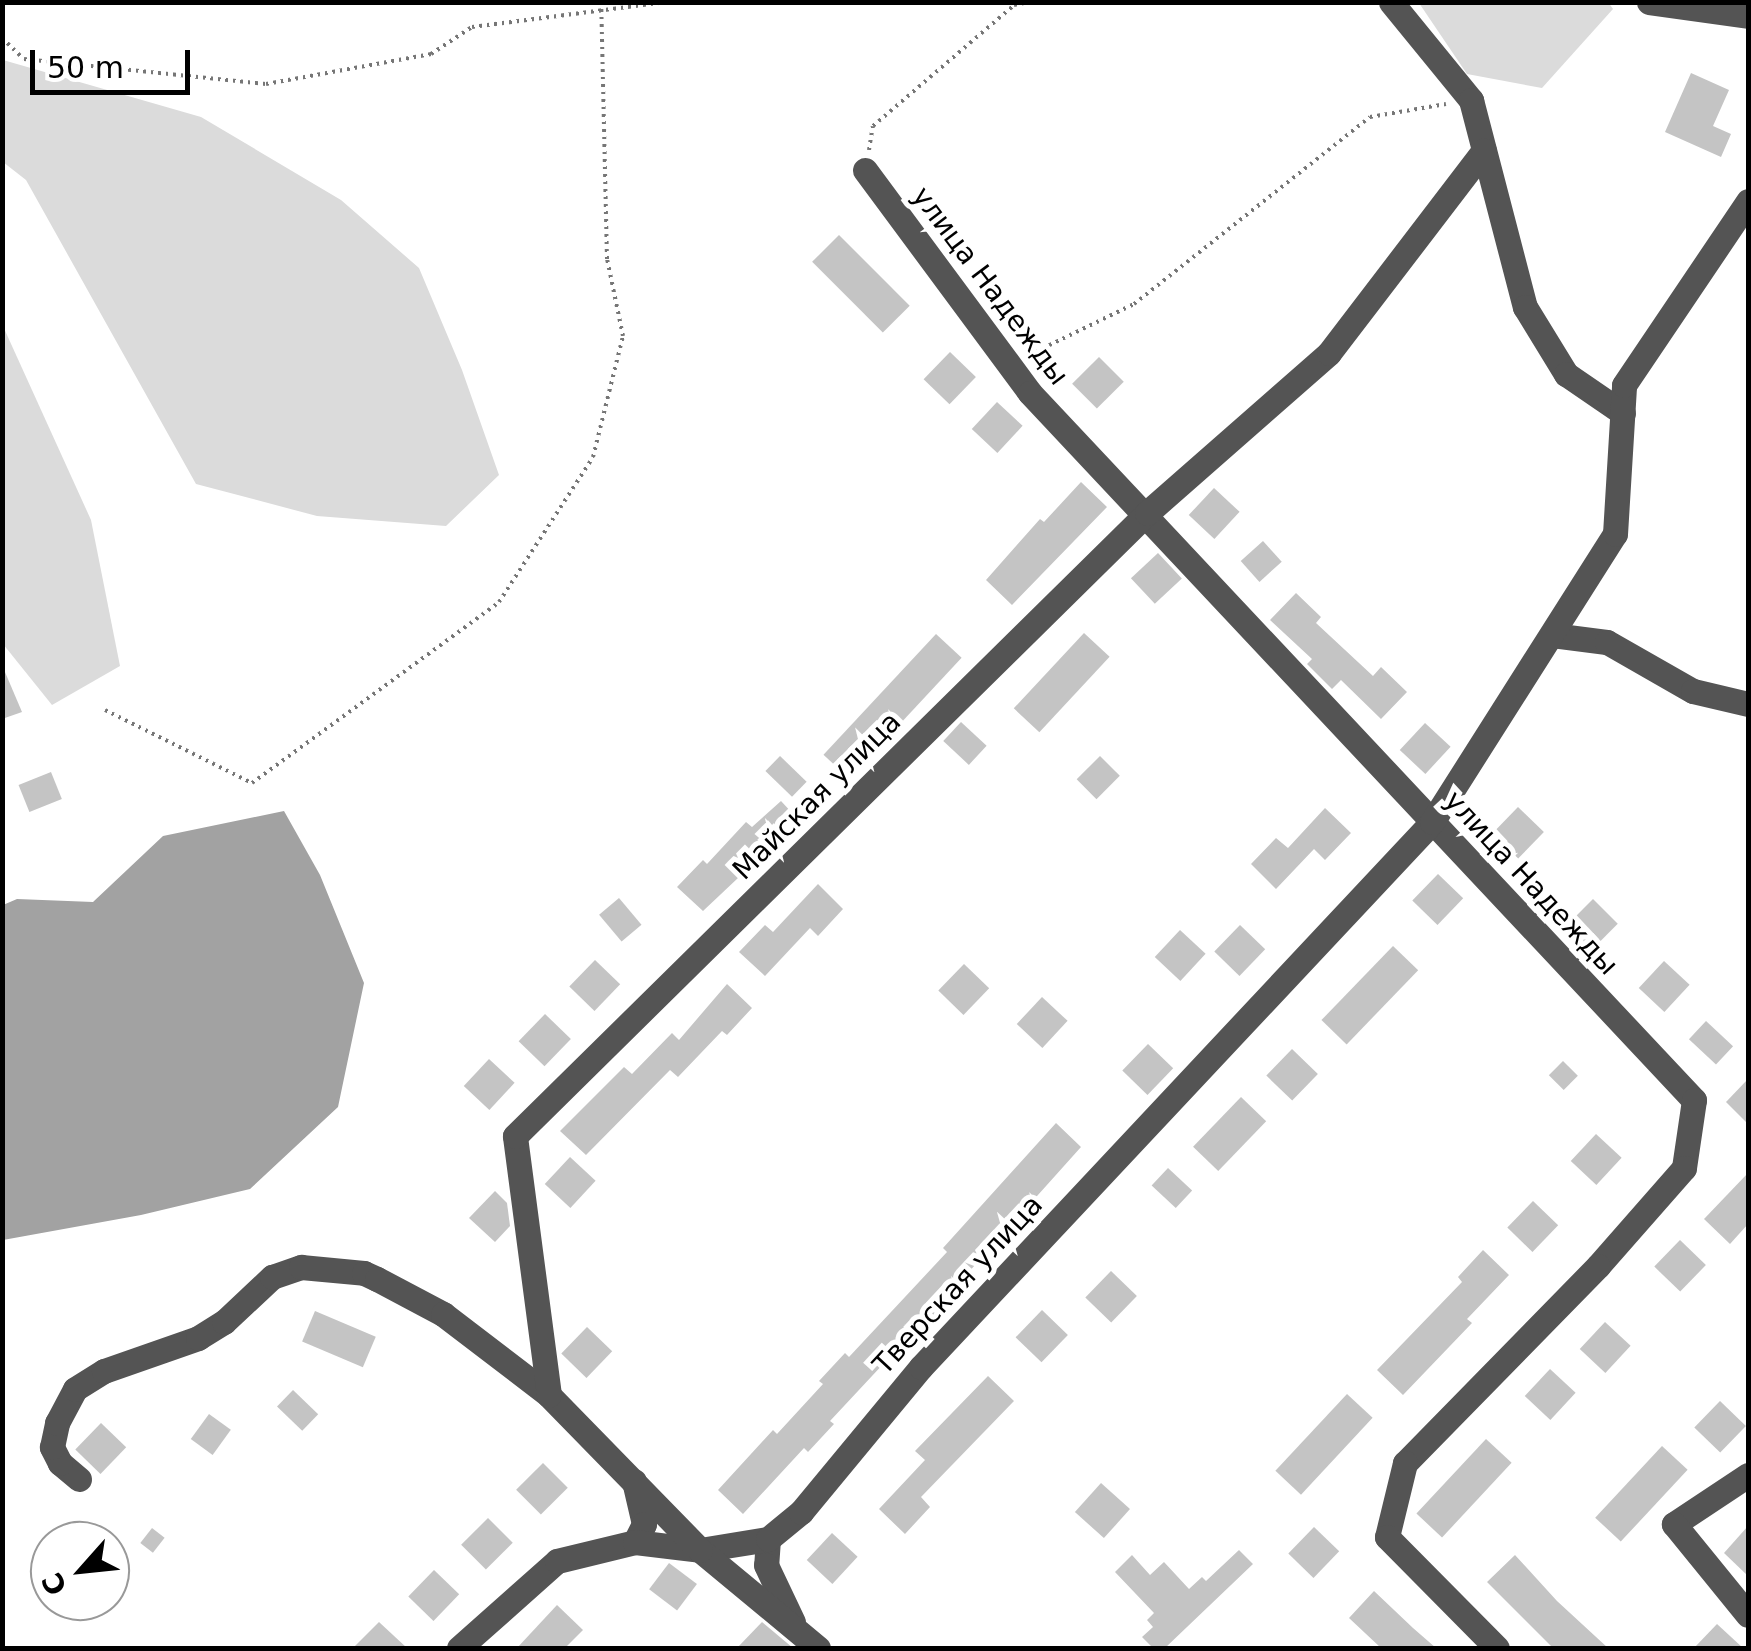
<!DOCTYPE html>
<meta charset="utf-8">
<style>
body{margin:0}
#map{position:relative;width:1751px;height:1651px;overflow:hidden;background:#fff;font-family:"DejaVu Sans",sans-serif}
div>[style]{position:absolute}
.green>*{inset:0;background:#dbdbdb}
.water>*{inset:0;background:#a2a2a2}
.building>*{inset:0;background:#c4c4c4;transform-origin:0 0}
.path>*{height:4px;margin-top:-2px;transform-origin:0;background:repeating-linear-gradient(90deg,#767676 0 2.5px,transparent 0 7.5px)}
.minor>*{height:25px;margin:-12.5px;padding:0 12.5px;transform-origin:12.5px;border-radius:12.5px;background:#545454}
span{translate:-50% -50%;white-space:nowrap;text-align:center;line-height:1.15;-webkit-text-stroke:10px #fff;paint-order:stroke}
.street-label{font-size:28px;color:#000}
.frame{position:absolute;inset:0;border:5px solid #000;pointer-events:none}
.north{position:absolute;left:30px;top:1521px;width:100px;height:100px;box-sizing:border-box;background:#fff;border:2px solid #999;border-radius:50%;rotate:243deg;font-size:28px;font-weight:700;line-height:40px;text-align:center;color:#000}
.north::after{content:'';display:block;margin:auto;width:35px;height:45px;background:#000;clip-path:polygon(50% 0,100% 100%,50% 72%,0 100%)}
.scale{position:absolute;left:30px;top:50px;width:160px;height:45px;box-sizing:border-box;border:5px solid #000;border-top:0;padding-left:12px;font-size:30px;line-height:35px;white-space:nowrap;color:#000;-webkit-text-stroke:8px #fff;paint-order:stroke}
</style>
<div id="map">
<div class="green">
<i style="clip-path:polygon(1608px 2px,1613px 9px,1542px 88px,1467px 74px,1419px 3px)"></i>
<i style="clip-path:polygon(3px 60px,201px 117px,341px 200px,419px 268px,462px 370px,499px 475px,446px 526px,317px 516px,196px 484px,26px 180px,3px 162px)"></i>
<i style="clip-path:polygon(2px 324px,91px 520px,120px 666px,52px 705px,3px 644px)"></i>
</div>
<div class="water">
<i style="clip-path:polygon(284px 811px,320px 875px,364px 983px,338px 1107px,250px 1189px,141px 1215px,3px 1240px,3px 905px,17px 899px,93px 902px,163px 836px)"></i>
</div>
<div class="building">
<i style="clip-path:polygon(1691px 73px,1729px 90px,1713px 126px,1731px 134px,1721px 157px,1665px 132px)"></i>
<i style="left:839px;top:235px;width:100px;height:38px;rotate:45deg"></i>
<i style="left:950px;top:352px;width:36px;height:38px;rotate:44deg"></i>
<i style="left:1099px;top:357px;width:35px;height:38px;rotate:45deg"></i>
<i style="left:997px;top:402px;width:35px;height:37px;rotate:43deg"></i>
<i style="clip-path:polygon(1081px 482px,1107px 507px,1012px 605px,986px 580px,1040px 519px,1044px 522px)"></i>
<i style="left:1214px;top:488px;width:35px;height:37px;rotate:43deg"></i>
<i style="left:1263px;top:541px;width:28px;height:30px;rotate:48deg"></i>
<i style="left:1158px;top:553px;width:35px;height:37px;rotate:47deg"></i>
<i style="clip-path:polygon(1296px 593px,1321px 617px,1316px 623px,1373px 676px,1381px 667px,1407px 692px,1381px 719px,1341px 680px,1332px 689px,1307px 664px,1312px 659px,1270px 620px)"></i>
<i style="left:1084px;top:633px;width:35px;height:103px;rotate:43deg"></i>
<i style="left:936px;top:634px;width:35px;height:165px;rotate:43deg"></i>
<i style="clip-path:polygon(2px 665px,22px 712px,2px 719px)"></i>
<i style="left:961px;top:722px;width:35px;height:26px;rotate:43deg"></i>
<i style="left:1425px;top:723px;width:35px;height:37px;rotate:43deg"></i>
<i style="left:780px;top:756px;width:37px;height:21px;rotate:44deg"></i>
<i style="left:1100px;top:756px;width:28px;height:33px;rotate:45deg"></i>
<i style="left:51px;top:772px;width:29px;height:35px;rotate:68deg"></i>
<i style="clip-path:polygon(781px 801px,794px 815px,766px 840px,772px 846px,703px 911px,677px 887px,703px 860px,707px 864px,746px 822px,752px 827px)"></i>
<i style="left:1518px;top:807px;width:36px;height:37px;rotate:44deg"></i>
<i style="clip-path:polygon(1325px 808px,1351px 833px,1325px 860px,1314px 849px,1276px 889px,1251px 864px,1276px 838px,1288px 848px)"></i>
<i style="left:1438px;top:874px;width:35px;height:37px;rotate:44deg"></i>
<i style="clip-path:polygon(818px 884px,843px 909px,818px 936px,810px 928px,765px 976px,739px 952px,765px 925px,773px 932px)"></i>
<i style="left:619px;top:898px;width:35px;height:26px;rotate:50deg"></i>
<i style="left:1593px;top:899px;width:35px;height:37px;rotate:45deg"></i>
<i style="left:1240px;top:925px;width:35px;height:37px;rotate:44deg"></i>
<i style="left:1180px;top:930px;width:35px;height:37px;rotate:43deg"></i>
<i style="left:1393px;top:946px;width:35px;height:103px;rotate:44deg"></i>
<i style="left:595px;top:960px;width:35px;height:37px;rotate:44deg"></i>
<i style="left:1664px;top:961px;width:35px;height:37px;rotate:43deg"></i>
<i style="left:964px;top:964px;width:35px;height:37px;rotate:44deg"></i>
<i style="clip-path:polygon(727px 984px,752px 1008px,727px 1035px,722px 1031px,678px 1077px,670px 1070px,586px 1155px,560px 1131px,624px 1067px,632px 1074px,672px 1033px,679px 1040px)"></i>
<i style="left:1042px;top:997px;width:35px;height:37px;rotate:43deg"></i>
<i style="left:545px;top:1014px;width:36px;height:38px;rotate:44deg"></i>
<i style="left:1706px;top:1021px;width:37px;height:25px;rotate:43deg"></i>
<i style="left:1148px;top:1044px;width:35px;height:37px;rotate:44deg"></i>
<i style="left:1292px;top:1049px;width:36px;height:37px;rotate:44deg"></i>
<i style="left:489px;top:1059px;width:35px;height:37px;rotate:43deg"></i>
<i style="left:1563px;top:1061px;width:21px;height:20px;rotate:45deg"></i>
<i style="clip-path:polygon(1748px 1079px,1748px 1124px,1726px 1102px)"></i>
<i style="left:1241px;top:1097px;width:35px;height:69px;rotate:44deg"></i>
<i style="clip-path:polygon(1056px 1123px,1081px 1147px,949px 1294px,953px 1297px,890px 1365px,886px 1361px,830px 1421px,834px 1424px,808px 1452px,804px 1448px,743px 1514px,718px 1490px,773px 1430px,777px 1434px,823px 1384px,819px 1381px,845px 1353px,849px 1357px,947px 1252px,943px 1248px)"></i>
<i style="left:1596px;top:1134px;width:35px;height:37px;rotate:43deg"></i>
<i style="left:570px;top:1157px;width:35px;height:37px;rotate:43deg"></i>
<i style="left:1168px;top:1168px;width:33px;height:24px;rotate:43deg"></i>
<i style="clip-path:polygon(1748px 1173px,1748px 1224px,1730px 1244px,1704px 1219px)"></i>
<i style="clip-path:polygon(495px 1191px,507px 1203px,510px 1226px,495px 1242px,469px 1218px)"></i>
<i style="left:1533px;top:1201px;width:35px;height:37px;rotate:44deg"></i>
<i style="left:1680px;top:1240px;width:36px;height:37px;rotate:44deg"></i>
<i style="clip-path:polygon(1483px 1250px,1509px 1275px,1467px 1319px,1472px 1323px,1403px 1395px,1377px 1370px,1462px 1282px,1458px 1277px)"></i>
<i style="left:1111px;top:1271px;width:36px;height:37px;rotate:44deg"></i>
<i style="left:1042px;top:1310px;width:36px;height:38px;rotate:44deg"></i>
<i style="left:315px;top:1311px;width:66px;height:33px;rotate:23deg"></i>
<i style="left:1605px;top:1322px;width:35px;height:37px;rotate:43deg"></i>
<i style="left:587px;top:1327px;width:35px;height:37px;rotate:44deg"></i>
<i style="left:1550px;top:1369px;width:35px;height:37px;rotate:43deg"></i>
<i style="clip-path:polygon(988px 1376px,1014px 1401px,921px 1497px,930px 1507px,905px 1534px,879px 1509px,925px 1460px,915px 1451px)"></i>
<i style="left:293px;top:1390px;width:35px;height:23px;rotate:44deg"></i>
<i style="left:1347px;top:1394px;width:35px;height:105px;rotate:43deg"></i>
<i style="left:1720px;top:1401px;width:36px;height:37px;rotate:44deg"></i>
<i style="left:209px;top:1414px;width:27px;height:31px;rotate:36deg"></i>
<i style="left:101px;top:1423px;width:35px;height:37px;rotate:44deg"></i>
<i style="left:1486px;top:1439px;width:35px;height:102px;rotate:43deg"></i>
<i style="left:1662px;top:1446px;width:35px;height:98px;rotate:43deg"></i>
<i style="left:543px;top:1463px;width:35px;height:38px;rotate:45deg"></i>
<i style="left:1101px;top:1483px;width:39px;height:39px;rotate:42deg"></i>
<i style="left:488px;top:1518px;width:35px;height:38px;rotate:45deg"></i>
<i style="clip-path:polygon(1748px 1526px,1748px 1576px,1724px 1553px)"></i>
<i style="left:1314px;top:1527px;width:35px;height:37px;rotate:44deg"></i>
<i style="left:152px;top:1528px;width:16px;height:19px;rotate:38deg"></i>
<i style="left:832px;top:1533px;width:35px;height:37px;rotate:43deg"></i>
<i style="clip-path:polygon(1239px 1550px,1253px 1564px,1165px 1648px,1153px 1648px,1142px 1637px,1153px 1627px,1147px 1620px,1154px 1613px,1115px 1572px,1132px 1555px,1150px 1575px,1164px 1562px,1189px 1589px,1202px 1577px,1206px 1581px)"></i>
<i style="clip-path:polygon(1515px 1555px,1557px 1601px,1608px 1648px,1553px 1648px,1487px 1582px)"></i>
<i style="left:669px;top:1563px;width:35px;height:33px;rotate:37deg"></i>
<i style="left:434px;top:1570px;width:35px;height:37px;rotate:44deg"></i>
<i style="clip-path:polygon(1374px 1591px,1413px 1628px,1436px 1648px,1381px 1648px,1349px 1618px)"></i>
<i style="clip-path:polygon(557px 1605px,583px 1630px,565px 1648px,517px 1648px)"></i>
<i style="clip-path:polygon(379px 1622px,407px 1648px,353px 1648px)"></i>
<i style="clip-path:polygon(762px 1622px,793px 1648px,737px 1648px)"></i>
<i style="clip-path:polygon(1717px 1624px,1743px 1648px,1694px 1648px)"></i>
</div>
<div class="path">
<i style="left:2px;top:38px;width:30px;rotate:44deg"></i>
<i style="left:24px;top:59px;width:243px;rotate:5.9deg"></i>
<i style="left:266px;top:84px;width:168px;rotate:-10.3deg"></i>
<i style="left:431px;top:54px;width:49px;rotate:-33.4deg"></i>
<i style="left:472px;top:27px;width:196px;rotate:-7.3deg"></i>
<i style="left:869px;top:150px;width:24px;rotate:-81deg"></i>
<i style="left:873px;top:126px;width:186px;rotate:-40.6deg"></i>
<i style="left:1014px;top:5px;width:15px;rotate:-11deg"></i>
<i style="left:1029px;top:355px;width:117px;rotate:-25.9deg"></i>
<i style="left:1134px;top:304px;width:301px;rotate:-38.4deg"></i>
<i style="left:1370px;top:117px;width:77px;rotate:-9.7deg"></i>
<i style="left:105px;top:710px;width:164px;rotate:26.4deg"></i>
<i style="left:252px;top:783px;width:306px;rotate:-36.2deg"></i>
<i style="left:499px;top:602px;width:173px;rotate:-57deg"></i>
<i style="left:593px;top:457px;width:125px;rotate:-76.1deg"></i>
<i style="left:623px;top:336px;width:79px;rotate:-101.7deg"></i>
<i style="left:607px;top:259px;width:257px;rotate:-91.3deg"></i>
</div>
<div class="minor">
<i style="left:1391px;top:2px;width:127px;rotate:50.8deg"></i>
<i style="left:1471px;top:100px;width:214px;rotate:75.4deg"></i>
<i style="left:1525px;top:307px;width:79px;rotate:58.5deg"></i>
<i style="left:1566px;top:374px;width:69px;rotate:34.4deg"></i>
<i style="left:1649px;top:2px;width:100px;rotate:8deg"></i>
<i style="left:865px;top:170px;width:277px;rotate:53.5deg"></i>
<i style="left:1030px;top:393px;width:970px;rotate:46.8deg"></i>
<i style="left:1694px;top:1100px;width:69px;rotate:98.4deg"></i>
<i style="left:1684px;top:1168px;width:130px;rotate:131.3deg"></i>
<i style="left:1598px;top:1266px;width:276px;rotate:134.4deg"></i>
<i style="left:1405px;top:1463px;width:76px;rotate:103.7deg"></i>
<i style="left:1387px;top:1537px;width:156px;rotate:45.3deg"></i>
<i style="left:1552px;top:635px;width:55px;rotate:7.3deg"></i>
<i style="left:1607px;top:642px;width:99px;rotate:29.7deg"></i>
<i style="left:1693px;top:691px;width:57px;rotate:13.3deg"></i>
<i style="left:1748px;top:1475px;width:89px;rotate:146.5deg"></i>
<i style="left:1674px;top:1524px;width:117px;rotate:50.9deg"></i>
<i style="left:79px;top:1479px;width:25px;rotate:-140deg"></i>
<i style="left:60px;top:1463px;width:18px;rotate:-117deg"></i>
<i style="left:52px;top:1447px;width:25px;rotate:-78deg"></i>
<i style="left:57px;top:1423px;width:38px;rotate:-62deg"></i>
<i style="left:75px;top:1389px;width:34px;rotate:-32deg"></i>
<i style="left:104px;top:1371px;width:100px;rotate:-19.3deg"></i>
<i style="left:198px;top:1338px;width:31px;rotate:-32deg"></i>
<i style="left:224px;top:1322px;width:66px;rotate:-43.2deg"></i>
<i style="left:272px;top:1277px;width:31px;rotate:-19deg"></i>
<i style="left:301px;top:1267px;width:63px;rotate:5.4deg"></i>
<i style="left:364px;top:1273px;width:14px;rotate:25deg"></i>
<i style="left:377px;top:1279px;width:75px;rotate:27.9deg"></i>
<i style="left:443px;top:1314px;width:133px;rotate:37.4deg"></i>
<i style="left:634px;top:1481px;width:44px;rotate:76.9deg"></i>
<i style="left:644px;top:1524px;width:20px;rotate:117deg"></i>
<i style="left:768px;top:1539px;width:26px;rotate:94deg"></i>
<i style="left:766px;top:1565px;width:63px;rotate:64.7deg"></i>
<i style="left:459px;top:1648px;width:131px;rotate:-41.6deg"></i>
<i style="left:557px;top:1561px;width:80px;rotate:-13.7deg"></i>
<i style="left:635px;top:1542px;width:65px;rotate:7deg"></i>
<i style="left:700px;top:1550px;width:69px;rotate:-9.2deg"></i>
<i style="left:768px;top:1539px;width:43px;rotate:-39.3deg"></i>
<i style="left:801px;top:1512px;width:188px;rotate:-50.4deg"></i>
<i style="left:921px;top:1367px;width:747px;rotate:-46.84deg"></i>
<i style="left:1432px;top:822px;width:341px;rotate:-57.6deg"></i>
<i style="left:1615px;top:534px;width:149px;rotate:-86.5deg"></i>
<i style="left:1624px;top:385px;width:222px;rotate:-56deg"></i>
<i style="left:818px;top:1648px;width:153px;rotate:-140.3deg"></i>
<i style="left:700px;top:1550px;width:216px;rotate:-134.3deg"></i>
<i style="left:549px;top:1395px;width:261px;rotate:-97.5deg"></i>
<i style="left:515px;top:1136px;width:887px;rotate:-44.59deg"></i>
<i style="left:1147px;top:513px;width:242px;rotate:-41.3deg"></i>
<i style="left:1329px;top:353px;width:255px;rotate:-52.6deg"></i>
</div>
<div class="street-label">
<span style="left:990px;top:286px;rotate:53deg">улица Надежды</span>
<span style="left:817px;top:796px;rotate:-45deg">Майская улица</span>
<span style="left:1531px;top:883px;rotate:47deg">улица Надежды</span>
<span style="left:958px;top:1285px;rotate:-47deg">Тверская улица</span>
</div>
<div class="frame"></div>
<div class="north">С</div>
<div class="scale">50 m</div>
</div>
